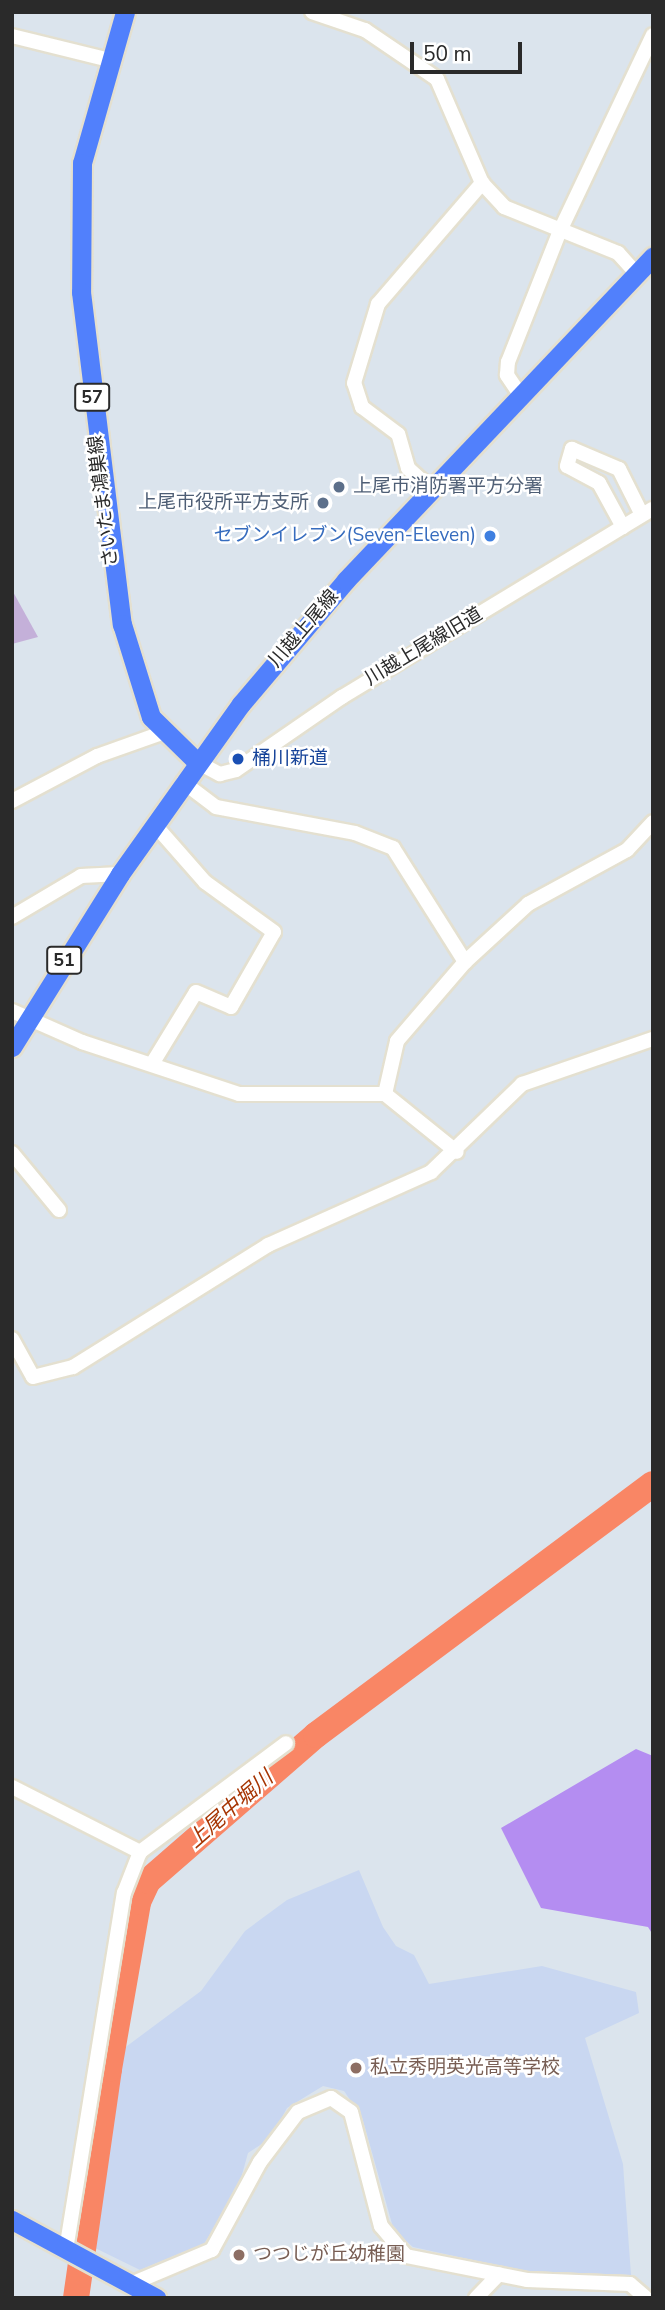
<!DOCTYPE html>
<meta charset="utf-8">
<style>
body{margin:0}
#map{position:relative;width:665px;height:2310px;overflow:hidden;background:#dbe4ed;font-family:"Nunito Sans","Noto Sans JP",sans-serif}
div>[style]{position:absolute}
.education>*{inset:0;background:#c9d7f1}
.cemetery>*{inset:0;background:#c4b0d9}
.pitch>*{inset:0;background:#b48df1}
.river>*{height:26px;margin:-13px;padding:0 13px;transform-origin:13px;border-radius:13px;background:#f98665}
.roads{filter:drop-shadow(2px 0 #e4e0d0) drop-shadow(-2px 0 #e4e0d0) drop-shadow(0 2px #e4e0d0) drop-shadow(0 -2px #e4e0d0)}
.minor>*{height:14px;margin:-7px;padding:0 7px;transform-origin:7px;border-radius:7px;background:#fff}
.major>*{height:19px;margin:-9.5px;padding:0 9.5px;transform-origin:9.5px;border-radius:9.5px;background:#5180fc}
.dots>*{width:19px;height:19px;translate:-50% -50%;box-sizing:border-box;border:4px solid #fff;border-radius:50%}
span{translate:-50% -50%;white-space:nowrap;text-align:center;line-height:1.15;-webkit-text-stroke:5px #fff;paint-order:stroke}
.shield-label span{padding:2px 5px;background:#fff;border:2px solid;border-radius:5px;-webkit-text-stroke-width:0}
.shield-label{font-size:18px;color:#2a2a2a;font-weight:700}
.service-label{font-size:19px;color:#4e5e75}
.left{translate:0 -50%;text-align:left}
.right{translate:-100% -50%;text-align:right}
.street-label{font-size:19px;color:#2a2a2a}
.shop-label{font-size:19px;color:#366cbe}
.transit-label{font-size:19px;color:#164399}
.education-label{font-size:19px;color:#785e54}
.water-label{font-size:21px;color:#a63402;font-style:italic}
.frame{position:absolute;inset:0;border:14px solid #2a2a2a;pointer-events:none}
.scale{position:absolute;left:410px;top:42px;width:112px;height:32px;box-sizing:border-box;border:4px solid #2a2a2a;border-top:0;padding-left:9px;font-size:21px;line-height:24px;white-space:nowrap;color:#2a2a2a;-webkit-text-stroke:5px #fff;paint-order:stroke}
</style>
<div id="map">
<div class="education">
<i style="clip-path:polygon(359px 1870px,383px 1927px,396px 1946px,414px 1955px,429px 1984px,542px 1966px,636px 1992px,639px 2013px,585px 2038px,623px 2164px,631px 2275px,527px 2272px,413px 2247px,394px 2231px,362px 2117px,344px 2091px,323px 2086px,287px 2108px,271px 2138px,248px 2153px,238px 2189px,204px 2244px,140px 2270px,91px 2246px,123px 2049px,201px 1991px,245px 1931px,287px 1900px)"></i>
</div>
<div class="cemetery">
<i style="clip-path:polygon(12px 590px,38px 637px,12px 644px)"></i>
</div>
<div class="pitch">
<i style="clip-path:polygon(636px 1749px,653px 1756px,653px 1935px,648px 1927px,541px 1908px,501px 1828px)"></i>
</div>
<div class="river">
<i style="left:76px;top:2298px;width:231px;rotate:-81.8deg"></i>
<i style="left:109px;top:2069px;width:169px;rotate:-80.1deg"></i>
<i style="left:138px;top:1902px;width:23px;rotate:-65deg"></i>
<i style="left:148px;top:1881px;width:223px;rotate:-41deg"></i>
<i style="left:316px;top:1735px;width:420px;rotate:-36.7deg"></i>
</div>
<div class="roads">
<div class="minor">
<i style="left:312px;top:12px;width:56px;rotate:18.8deg"></i>
<i style="left:365px;top:30px;width:87px;rotate:34.2deg"></i>
<i style="left:437px;top:79px;width:113px;rotate:66.6deg"></i>
<i style="left:482px;top:183px;width:33px;rotate:47deg"></i>
<i style="left:504px;top:207px;width:123px;rotate:22deg"></i>
<i style="left:618px;top:253px;width:24px;rotate:48deg"></i>
<i style="left:12px;top:36px;width:101px;rotate:13.8deg"></i>
<i style="left:519px;top:393px;width:22px;rotate:-124deg"></i>
<i style="left:507px;top:375px;width:13px;rotate:-86deg"></i>
<i style="left:508px;top:362px;width:139px;rotate:-68.4deg"></i>
<i style="left:559px;top:233px;width:219px;rotate:-64.6deg"></i>
<i style="left:431px;top:489px;width:31px;rotate:-138deg"></i>
<i style="left:408px;top:468px;width:35px;rotate:-106deg"></i>
<i style="left:398px;top:434px;width:45px;rotate:-143.1deg"></i>
<i style="left:362px;top:407px;width:25px;rotate:-108deg"></i>
<i style="left:354px;top:383px;width:83px;rotate:-73.1deg"></i>
<i style="left:378px;top:304px;width:160px;rotate:-49.3deg"></i>
<i style="left:623px;top:527px;width:50px;rotate:-118.6deg"></i>
<i style="left:599px;top:483px;width:36px;rotate:-152deg"></i>
<i style="left:567px;top:466px;width:18px;rotate:-74deg"></i>
<i style="left:572px;top:449px;width:51px;rotate:23.1deg"></i>
<i style="left:619px;top:469px;width:51px;rotate:63.4deg"></i>
<i style="left:197px;top:762px;width:26px;rotate:28deg"></i>
<i style="left:220px;top:774px;width:16px;rotate:-14deg"></i>
<i style="left:236px;top:770px;width:129px;rotate:-34.6deg"></i>
<i style="left:342px;top:697px;width:363px;rotate:-31.2deg"></i>
<i style="left:183px;top:782px;width:41px;rotate:37.1deg"></i>
<i style="left:216px;top:807px;width:141px;rotate:10.6deg"></i>
<i style="left:355px;top:833px;width:41px;rotate:21.5deg"></i>
<i style="left:393px;top:848px;width:135px;rotate:57.7deg"></i>
<i style="left:12px;top:801px;width:96px;rotate:-27.9deg"></i>
<i style="left:97px;top:756px;width:69px;rotate:-19.5deg"></i>
<i style="left:12px;top:917px;width:80px;rotate:-30.7deg"></i>
<i style="left:81px;top:876px;width:39px;rotate:-3deg"></i>
<i style="left:12px;top:1011px;width:77px;rotate:23.9deg"></i>
<i style="left:82px;top:1042px;width:165px;rotate:18.3deg"></i>
<i style="left:239px;top:1094px;width:146px"></i>
<i style="left:385px;top:1094px;width:92px;rotate:38.9deg"></i>
<i style="left:152px;top:1064px;width:84px;rotate:-58.6deg"></i>
<i style="left:196px;top:992px;width:38px;rotate:23deg"></i>
<i style="left:231px;top:1007px;width:86px;rotate:-60.2deg"></i>
<i style="left:274px;top:932px;width:85px;rotate:-144.1deg"></i>
<i style="left:205px;top:882px;width:76px;rotate:-131.3deg"></i>
<i style="left:385px;top:1094px;width:54px;rotate:-77.2deg"></i>
<i style="left:397px;top:1041px;width:104px;rotate:-49.3deg"></i>
<i style="left:465px;top:962px;width:86px;rotate:-42.6deg"></i>
<i style="left:528px;top:904px;width:113px;rotate:-28.6deg"></i>
<i style="left:627px;top:850px;width:38px;rotate:-47deg"></i>
<i style="left:12px;top:1153px;width:74px;rotate:50.5deg"></i>
<i style="left:12px;top:1339px;width:43px;rotate:61.1deg"></i>
<i style="left:33px;top:1377px;width:41px;rotate:-14deg"></i>
<i style="left:73px;top:1367px;width:230px;rotate:-32deg"></i>
<i style="left:268px;top:1245px;width:179px;rotate:-24.1deg"></i>
<i style="left:431px;top:1172px;width:127px;rotate:-44deg"></i>
<i style="left:522px;top:1084px;width:139px;rotate:-19deg"></i>
<i style="left:12px;top:1787px;width:144px;rotate:26.9deg"></i>
<i style="left:66px;top:2250px;width:362px;rotate:-80.8deg"></i>
<i style="left:124px;top:1893px;width:44px;rotate:-68.7deg"></i>
<i style="left:140px;top:1852px;width:182px;rotate:-36.7deg"></i>
<i style="left:131px;top:2284px;width:88px;rotate:-22.8deg"></i>
<i style="left:212px;top:2250px;width:100px;rotate:-61.4deg"></i>
<i style="left:260px;top:2162px;width:63px;rotate:-52.8deg"></i>
<i style="left:298px;top:2112px;width:36px;rotate:-23deg"></i>
<i style="left:331px;top:2098px;width:24px;rotate:35deg"></i>
<i style="left:351px;top:2112px;width:118px;rotate:75.3deg"></i>
<i style="left:381px;top:2226px;width:39px;rotate:50deg"></i>
<i style="left:406px;top:2256px;width:123px;rotate:11.2deg"></i>
<i style="left:527px;top:2280px;width:103px;rotate:2.2deg"></i>
<i style="left:630px;top:2284px;width:20px;rotate:41deg"></i>
<i style="left:476px;top:2298px;width:33px;rotate:-46deg"></i>
</div>
<div class="major">
<i style="left:125px;top:12px;width:157px;rotate:105.9deg"></i>
<i style="left:82px;top:163px;width:129px;rotate:90.4deg"></i>
<i style="left:81px;top:292px;width:335px;rotate:83deg"></i>
<i style="left:122px;top:624px;width:97px;rotate:72.7deg"></i>
<i style="left:151px;top:717px;width:64px;rotate:44.4deg"></i>
<i style="left:12px;top:1047px;width:204px;rotate:-58deg"></i>
<i style="left:120px;top:874px;width:209px;rotate:-54.6deg"></i>
<i style="left:241px;top:704px;width:162px;rotate:-49.7deg"></i>
<i style="left:346px;top:580px;width:446px;rotate:-46.5deg"></i>
<i style="left:12px;top:2220px;width:164px;rotate:28.4deg"></i>
</div>
</div>
<div class="dots">
<i style="left:339px;top:487px;background:#5c6f8a"></i>
<i style="left:323px;top:503px;background:#5c6f8a"></i>
<i style="left:490px;top:536px;background:#3f7fe0"></i>
<i style="left:238px;top:759px;background:#1a4fb4"></i>
<i style="left:356px;top:2068px;background:#8d6e63"></i>
<i style="left:239px;top:2255px;background:#8d6e63"></i>
</div>
<div class="shield-label">
<span style="left:92px;top:397px">57</span>
<span style="left:64px;top:960px">51</span>
</div>
<div class="service-label">
<span class="left" style="left:353px;top:487px">上尾市消防署平方分署</span>
<span class="right" style="left:309px;top:503px">上尾市役所平方支所</span>
</div>
<div class="street-label">
<span style="left:104px;top:501px;rotate:-97deg">さいたま鴻巣線</span>
<span style="left:304px;top:629px;rotate:-49deg">川越上尾線</span>
<span style="left:424px;top:647px;rotate:-31deg">川越上尾線旧道</span>
</div>
<div class="shop-label">
<span class="right" style="left:476px;top:536px">セブンイレブン(Seven-Eleven)</span>
</div>
<div class="transit-label">
<span class="left" style="left:252px;top:759px">桶川新道</span>
</div>
<div class="education-label">
<span class="left" style="left:370px;top:2068px">私立秀明英光高等学校</span>
<span class="left" style="left:253px;top:2255px">つつじが丘幼稚園</span>
</div>
<div class="water-label">
<span style="left:230px;top:1809px;rotate:-41deg">上尾中堀川</span>
</div>
<div class="frame"></div>
<div class="scale">50 m</div>
</div>
